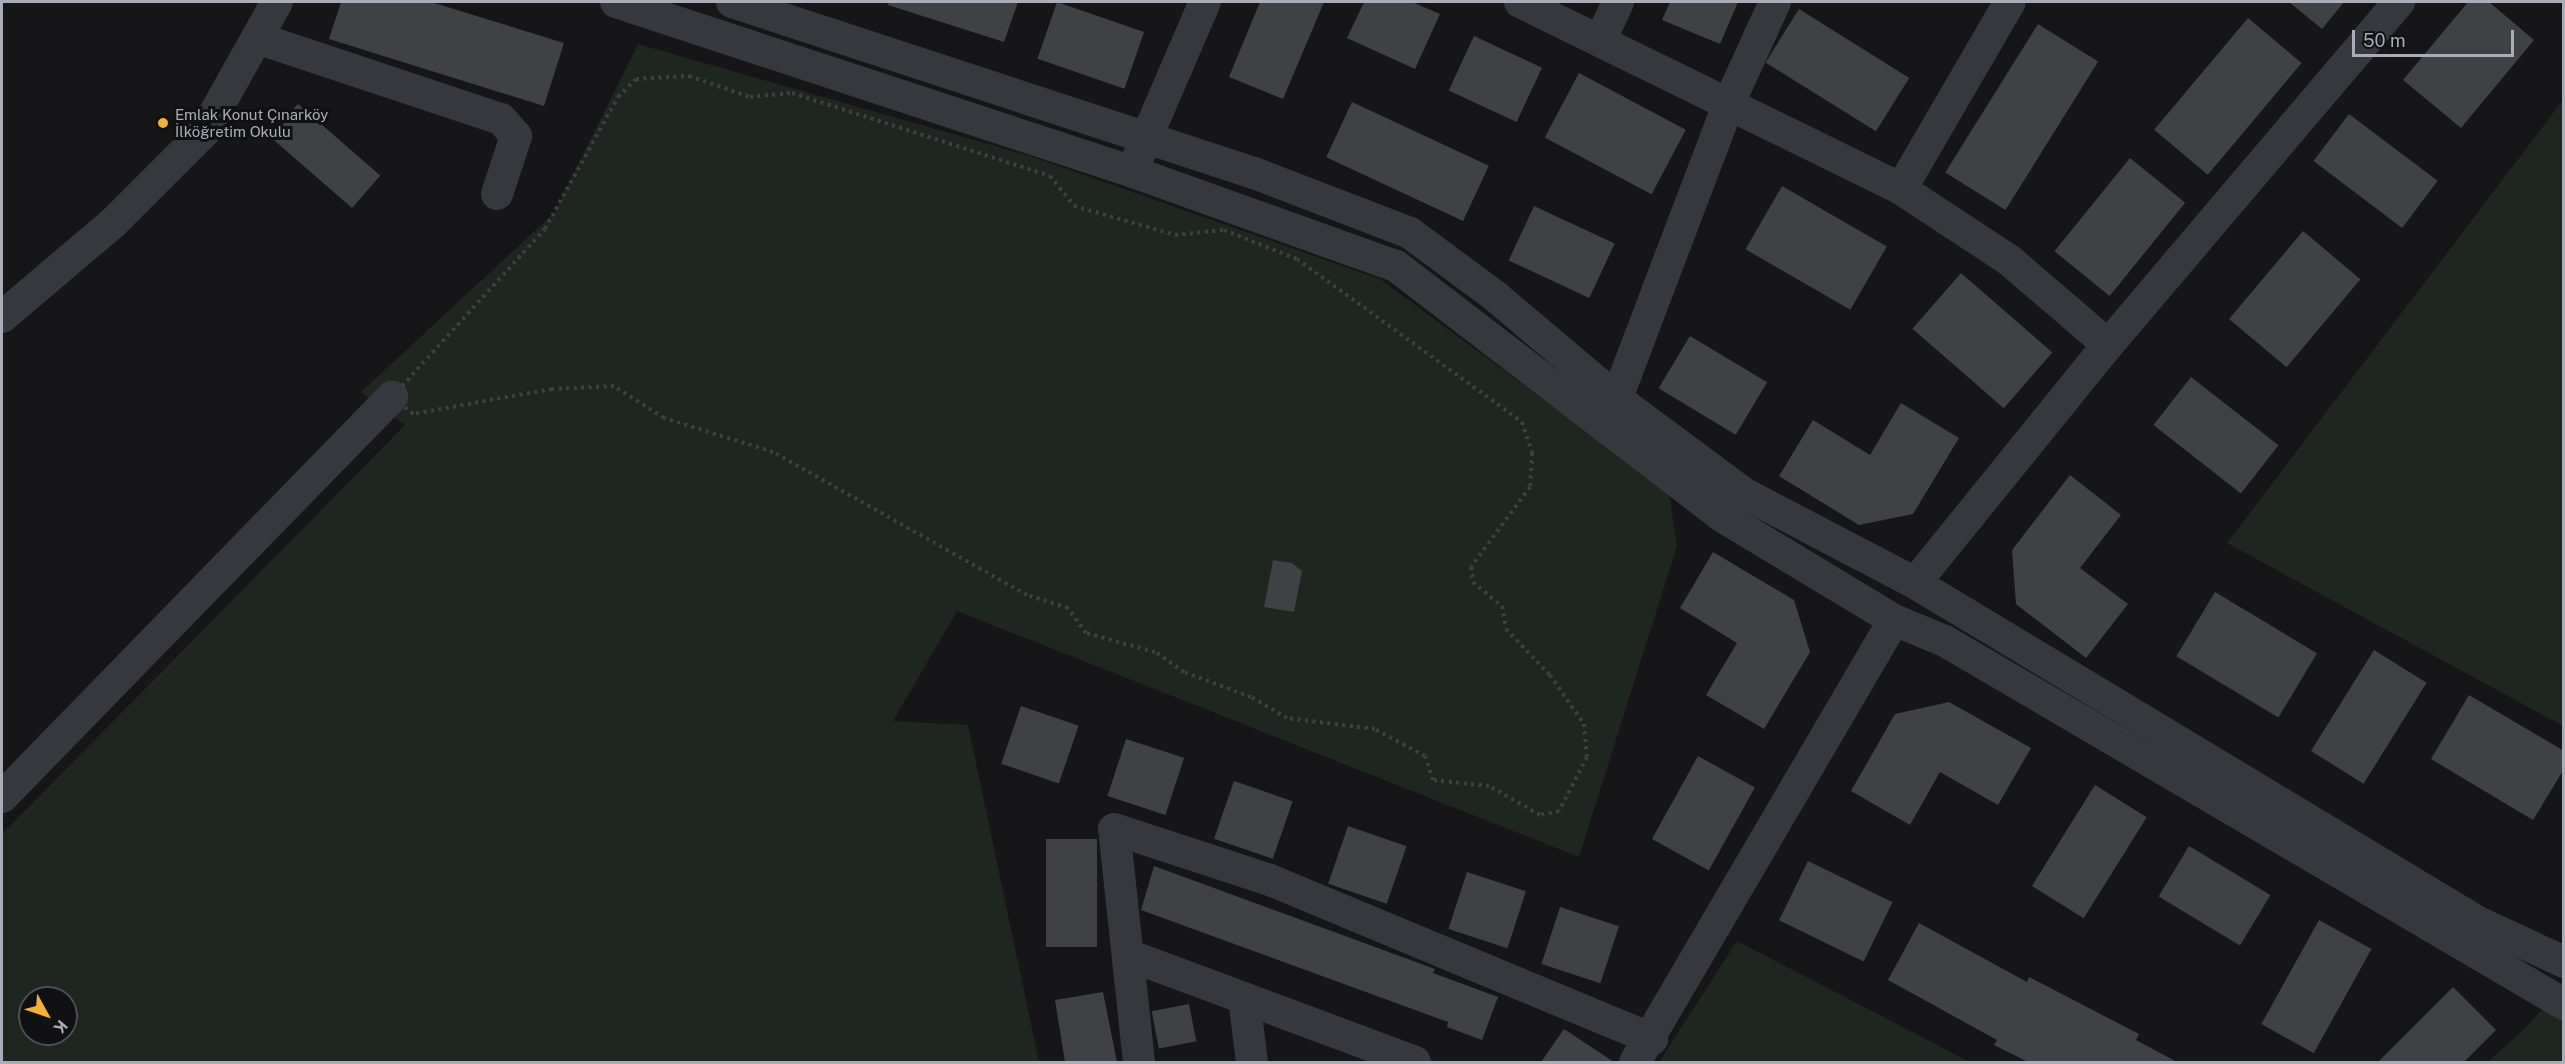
<!DOCTYPE html>
<meta charset="utf-8">
<style>
body{margin:0}
#map{position:relative;width:2565px;height:1064px;overflow:hidden;background:#161618;font-family:"Public Sans",sans-serif}
div>[style]{position:absolute}
.green>*{inset:0;background:#1e261f}
.building>*{inset:0;background:#404145;transform-origin:0 0}
.path>*{height:4px;margin-top:-2px;transform-origin:0;background:repeating-linear-gradient(90deg,#3d3f44 0 3px,transparent 0 7.5px)}
.minor>*{height:32px;margin:-16px;padding:0 16px;transform-origin:16px;border-radius:16px;background:#37383d}
.dots>*{width:16px;height:16px;translate:-50% -50%;box-sizing:border-box;border:3px solid #111113;border-radius:50%}
span{translate:-50% -50%;white-space:nowrap;text-align:center;line-height:1.15;-webkit-text-stroke:6px #111113;paint-order:stroke}
.poi-label{font-size:15px;color:#a8adb8}
.left{translate:0 -50%;text-align:left}
.frame{position:absolute;inset:0;border:3px solid #a8adb8;pointer-events:none}
.north{position:absolute;left:18px;top:986px;width:60px;height:60px;box-sizing:border-box;background:#111113;border:2px solid #4d4f55;border-radius:50%;rotate:130deg;font-size:16px;font-weight:700;line-height:24px;text-align:center;color:#a8adb8}
.north::after{content:'';display:block;margin:auto;width:21px;height:27px;background:#f2b134;clip-path:polygon(50% 0,100% 100%,50% 72%,0 100%)}
.scale{position:absolute;left:2352px;top:30px;width:162px;height:27px;box-sizing:border-box;border:3px solid #a8adb8;border-top:0;padding-left:8px;font-size:18px;line-height:21px;white-space:nowrap;color:#a8adb8;-webkit-text-stroke:4px #111113;paint-order:stroke}
</style>
<div id="map">
<div class="green">
<i style="clip-path:polygon(evenodd,638px 44px,1030px 156px,1380px 279px,1669px 492px,1677px 546px,1579px 857px,957px 611px,893px 721px,968px 725px,1039px 1062px,2px 1062px,2px 834px,405px 425px,361px 392px,554px 213px,638px 44px,30px 998px,66px 998px,66px 1034px,30px 1034px,30px 998px)"></i>
<i style="clip-path:polygon(2563px 100px,2563px 726px,2227px 543px)"></i>
<i style="clip-path:polygon(1737px 941px,1970px 1062px,1659px 1062px)"></i>
<i style="clip-path:polygon(2563px 988px,2563px 1062px,2488px 1062px,2522px 1031px)"></i>
</div>
<div class="building">
<i style="clip-path:polygon(341px 2px,431px 2px,564px 43px,544px 106px,329px 39px)"></i>
<i style="clip-path:polygon(889px 2px,1018px 2px,1004px 42px,888px 5px)"></i>
<i style="left:1057px;top:2px;width:92px;height:60px;rotate:19deg"></i>
<i style="clip-path:polygon(1260px 2px,1324px 2px,1283px 99px,1229px 77px)"></i>
<i style="clip-path:polygon(1364px 2px,1412px 2px,1440px 14px,1415px 69px,1347px 38px)"></i>
<i style="clip-path:polygon(1670px 2px,1738px 2px,1720px 44px,1662px 20px)"></i>
<i style="clip-path:polygon(2289px 2px,2344px 2px,2322px 29px)"></i>
<i style="clip-path:polygon(2468px 2px,2489px 2px,2534px 40px,2461px 128px,2403px 80px)"></i>
<i style="left:1799px;top:9px;width:130px;height:63px;rotate:32deg"></i>
<i style="left:2248px;top:18px;width:70px;height:146px;rotate:40deg"></i>
<i style="left:2038px;top:24px;width:71px;height:175px;rotate:32deg"></i>
<i style="left:1474px;top:36px;width:75px;height:60px;rotate:25deg"></i>
<i style="left:1579px;top:73px;width:121px;height:73px;rotate:28deg"></i>
<i style="left:1352px;top:102px;width:151px;height:61px;rotate:25deg"></i>
<i style="left:298px;top:104px;width:109px;height:43px;rotate:41deg"></i>
<i style="left:2349px;top:114px;width:111px;height:59px;rotate:37deg"></i>
<i style="left:2130px;top:158px;width:71px;height:120px;rotate:39deg"></i>
<i style="left:1782px;top:186px;width:121px;height:73px;rotate:30deg"></i>
<i style="left:1534px;top:206px;width:89px;height:60px;rotate:25deg"></i>
<i style="left:2303px;top:231px;width:75px;height:115px;rotate:40deg"></i>
<i style="left:1961px;top:273px;width:121px;height:74px;rotate:41deg"></i>
<i style="left:1690px;top:336px;width:90px;height:61px;rotate:31deg"></i>
<i style="left:2191px;top:377px;width:111px;height:61px;rotate:38deg"></i>
<i style="clip-path:polygon(1901px 403px,1959px 438px,1913px 514px,1859px 525px,1779px 476px,1813px 420px,1870px 455px)"></i>
<i style="clip-path:polygon(2070px 475px,2121px 515px,2080px 568px,2128px 604px,2086px 658px,2016px 604px,2012px 550px)"></i>
<i style="clip-path:polygon(1713px 552px,1794px 600px,1810px 652px,1764px 729px,1706px 695px,1737px 643px,1680px 608px)"></i>
<i style="clip-path:polygon(1273px 560px,1292px 563px,1302px 571px,1294px 612px,1264px 607px)"></i>
<i style="left:2215px;top:592px;width:119px;height:75px;rotate:31deg"></i>
<i style="left:2374px;top:650px;width:62px;height:119px;rotate:32deg"></i>
<i style="clip-path:polygon(2469px 695px,2564px 751px,2564px 769px,2533px 820px,2431px 759px)"></i>
<i style="clip-path:polygon(1949px 702px,2031px 748px,1998px 805px,1940px 772px,1910px 825px,1851px 791px,1895px 714px)"></i>
<i style="left:1021px;top:706px;width:61px;height:61px;rotate:19deg"></i>
<i style="left:1126px;top:739px;width:61px;height:60px;rotate:18deg"></i>
<i style="left:1698px;top:756px;width:65px;height:95px;rotate:29deg"></i>
<i style="left:1234px;top:781px;width:62px;height:61px;rotate:19deg"></i>
<i style="left:2095px;top:785px;width:61px;height:119px;rotate:32deg"></i>
<i style="left:1348px;top:826px;width:62px;height:61px;rotate:19deg"></i>
<i style="left:1046px;top:839px;width:51px;height:108px"></i>
<i style="left:2189px;top:846px;width:95px;height:59px;rotate:31deg"></i>
<i style="left:1808px;top:861px;width:94px;height:66px;rotate:26deg"></i>
<i style="clip-path:polygon(1154px 866px,1435px 969px,1433px 973px,1498px 997px,1482px 1040px,1447px 1027px,1448px 1022px,1141px 910px)"></i>
<i style="left:1467px;top:872px;width:62px;height:60px;rotate:18deg"></i>
<i style="left:1560px;top:907px;width:62px;height:60px;rotate:18deg"></i>
<i style="left:2319px;top:920px;width:60px;height:119px;rotate:29deg"></i>
<i style="clip-path:polygon(1919px 923px,2027px 982px,2029px 977px,2139px 1034px,2136px 1040px,2177px 1062px,2028px 1062px,1994px 1045px,1997px 1040px,1888px 980px)"></i>
<i style="clip-path:polygon(2453px 987px,2496px 1030px,2464px 1062px,2378px 1062px)"></i>
<i style="clip-path:polygon(1103px 992px,1117px 1062px,1065px 1062px,1055px 1000px)"></i>
<i style="left:1189px;top:1004px;width:38px;height:38px;rotate:79deg"></i>
<i style="clip-path:polygon(1564px 1029px,1614px 1062px,1541px 1062px)"></i>
</div>
<div class="path">
<i style="left:689px;top:76px;width:65px;rotate:19deg"></i>
<i style="left:750px;top:97px;width:42px;rotate:-5.4deg"></i>
<i style="left:792px;top:93px;width:271px;rotate:17.8deg"></i>
<i style="left:1050px;top:176px;width:38px;rotate:51deg"></i>
<i style="left:1074px;top:206px;width:105px;rotate:16deg"></i>
<i style="left:1175px;top:235px;width:49px;rotate:-5.8deg"></i>
<i style="left:1224px;top:230px;width:79px;rotate:21.7deg"></i>
<i style="left:1297px;top:259px;width:278px;rotate:35.9deg"></i>
<i style="left:1522px;top:422px;width:33px;rotate:72deg"></i>
<i style="left:1532px;top:453px;width:34px;rotate:93deg"></i>
<i style="left:1530px;top:487px;width:99px;rotate:126.4deg"></i>
<i style="left:1471px;top:567px;width:15px;rotate:82deg"></i>
<i style="left:1473px;top:582px;width:38px;rotate:40deg"></i>
<i style="left:1502px;top:606px;width:23px;rotate:80deg"></i>
<i style="left:1506px;top:629px;width:64px;rotate:46.3deg"></i>
<i style="left:1550px;top:675px;width:60px;rotate:55.2deg"></i>
<i style="left:1584px;top:724px;width:33px;rotate:85deg"></i>
<i style="left:1587px;top:757px;width:61px;rotate:117.4deg"></i>
<i style="left:1559px;top:811px;width:19px;rotate:168deg"></i>
<i style="left:1540px;top:815px;width:59px;rotate:-150.4deg"></i>
<i style="left:1489px;top:786px;width:56px;rotate:-173.9deg"></i>
<i style="left:1433px;top:780px;width:25px;rotate:-108deg"></i>
<i style="left:1425px;top:756px;width:57px;rotate:-151.6deg"></i>
<i style="left:1375px;top:729px;width:89px;rotate:-172.9deg"></i>
<i style="left:1287px;top:718px;width:42px;rotate:-149.7deg"></i>
<i style="left:1251px;top:697px;width:72px;rotate:-159.5deg"></i>
<i style="left:1184px;top:672px;width:35px;rotate:-145deg"></i>
<i style="left:1155px;top:652px;width:72px;rotate:-164.6deg"></i>
<i style="left:1086px;top:633px;width:31px;rotate:-126deg"></i>
<i style="left:1068px;top:608px;width:43px;rotate:-162.4deg"></i>
<i style="left:1027px;top:595px;width:291px;rotate:-150.6deg"></i>
<i style="left:773px;top:452px;width:114px;rotate:-162.7deg"></i>
<i style="left:664px;top:418px;width:59px;rotate:-147.4deg"></i>
<i style="left:614px;top:386px;width:62px;rotate:177.2deg"></i>
<i style="left:552px;top:389px;width:141px;rotate:169.8deg"></i>
<i style="left:413px;top:414px;width:27px;rotate:-141deg"></i>
<i style="left:392px;top:397px;width:227px;rotate:-47.7deg"></i>
<i style="left:545px;top:229px;width:151px;rotate:-61.1deg"></i>
<i style="left:618px;top:97px;width:25px;rotate:-45deg"></i>
<i style="left:636px;top:79px;width:53px;rotate:-3.2deg"></i>
</div>
<div class="minor">
<i style="left:616px;top:2px;width:544px;rotate:18.2deg"></i>
<i style="left:1133px;top:172px;width:279px;rotate:19.7deg"></i>
<i style="left:1396px;top:266px;width:409px;rotate:37.5deg"></i>
<i style="left:1720px;top:515px;width:203px;rotate:31.1deg"></i>
<i style="left:1894px;top:620px;width:55px;rotate:22.4deg"></i>
<i style="left:1945px;top:641px;width:718px;rotate:30.39deg"></i>
<i style="left:732px;top:2px;width:549px;rotate:18.14deg"></i>
<i style="left:1254px;top:173px;width:167px;rotate:21deg"></i>
<i style="left:1410px;top:233px;width:106px;rotate:36.5deg"></i>
<i style="left:1495px;top:296px;width:160px;rotate:40.2deg"></i>
<i style="left:1617px;top:399px;width:159px;rotate:36.6deg"></i>
<i style="left:1745px;top:494px;width:192px;rotate:27.6deg"></i>
<i style="left:1915px;top:583px;width:657px;rotate:31.05deg"></i>
<i style="left:2478px;top:922px;width:95px;rotate:24.9deg"></i>
<i style="left:1520px;top:2px;width:424px;rotate:26.1deg"></i>
<i style="left:1901px;top:189px;width:129px;rotate:33.3deg"></i>
<i style="left:2009px;top:260px;width:130px;rotate:40.6deg"></i>
<i style="left:260px;top:39px;width:254px;rotate:18.4deg"></i>
<i style="left:501px;top:119px;width:23px;rotate:49deg"></i>
<i style="left:516px;top:136px;width:61px;rotate:108.1deg"></i>
<i style="left:1600px;top:41px;width:43px;rotate:-65.2deg"></i>
<i style="left:1139px;top:155px;width:167px;rotate:-66.7deg"></i>
<i style="left:1901px;top:189px;width:216px;rotate:-59.8deg"></i>
<i style="left:2px;top:317px;width:145px;rotate:-40.3deg"></i>
<i style="left:113px;top:223px;width:129px;rotate:-45deg"></i>
<i style="left:204px;top:132px;width:149px;rotate:-60.7deg"></i>
<i style="left:1610px;top:416px;width:335px;rotate:-69.2deg"></i>
<i style="left:1729px;top:103px;width:111px;rotate:-65.5deg"></i>
<i style="left:1915px;top:583px;width:306px;rotate:-51deg"></i>
<i style="left:2108px;top:345px;width:450px;rotate:-49.7deg"></i>
<i style="left:2px;top:797px;width:559px;rotate:-45.73deg"></i>
<i style="left:1128px;top:955px;width:306px;rotate:20.4deg"></i>
<i style="left:1244px;top:998px;width:64px;rotate:82.9deg"></i>
<i style="left:1139px;top:1062px;width:234px;rotate:-96.1deg"></i>
<i style="left:1114px;top:829px;width:164px;rotate:18.1deg"></i>
<i style="left:1270px;top:880px;width:414px;rotate:22.6deg"></i>
<i style="left:1635px;top:1062px;width:512px;rotate:-59.63deg"></i>
</div>
<div class="dots">
<i style="left:163px;top:123px;background:#f2b134"></i>
</div>
<div class="poi-label">
<span class="left" style="left:175px;top:123px">Emlak Konut Çınarköy<br>İlköğretim Okulu</span>
</div>
<div class="frame"></div>
<div class="north">K</div>
<div class="scale">50 m</div>
</div>
